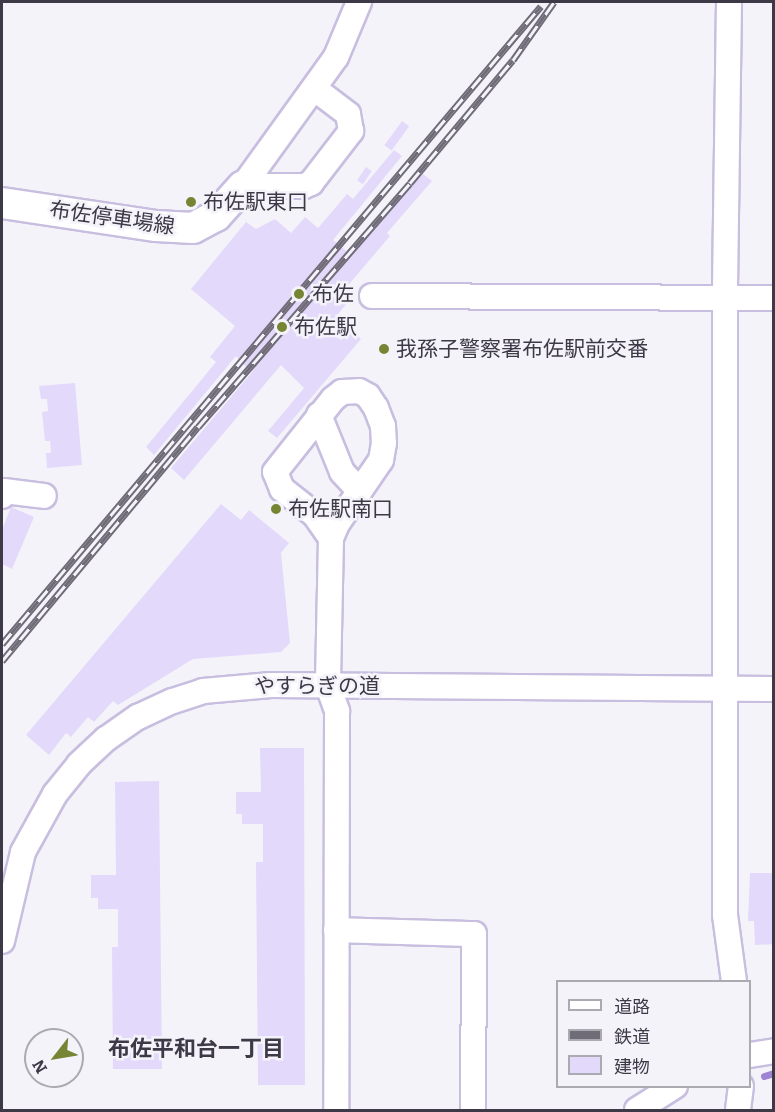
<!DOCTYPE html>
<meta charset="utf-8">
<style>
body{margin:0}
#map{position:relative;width:775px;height:1112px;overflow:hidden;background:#f5f3fa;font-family:Bitter,"Noto Sans JP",serif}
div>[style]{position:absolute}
.stream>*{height:7px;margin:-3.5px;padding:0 3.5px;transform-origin:3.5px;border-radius:3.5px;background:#a084d4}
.building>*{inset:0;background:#e3d9fb;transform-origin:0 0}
.roads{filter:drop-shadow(2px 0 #c8bedf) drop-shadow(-2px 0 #c8bedf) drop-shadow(0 2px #c8bedf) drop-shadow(0 -2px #c8bedf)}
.minor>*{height:24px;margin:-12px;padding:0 12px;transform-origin:12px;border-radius:12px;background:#fff}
.major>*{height:30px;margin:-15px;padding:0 15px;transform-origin:15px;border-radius:15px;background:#fff}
.rail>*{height:7px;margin-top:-3.5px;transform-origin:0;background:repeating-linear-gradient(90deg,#f5f3fa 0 14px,#6f6b77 0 28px);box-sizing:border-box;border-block:2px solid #6f6b77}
.dots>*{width:16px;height:16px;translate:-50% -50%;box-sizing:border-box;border:3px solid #f5f3fa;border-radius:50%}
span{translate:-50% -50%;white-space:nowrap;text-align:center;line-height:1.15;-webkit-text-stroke:5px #f5f3fa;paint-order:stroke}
.poi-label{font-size:21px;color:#3d3946}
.left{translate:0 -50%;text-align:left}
.street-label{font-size:21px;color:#3d3946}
.neighbourhood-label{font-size:22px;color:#3d3946;font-weight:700}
.frame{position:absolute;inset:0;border:3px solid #3d3946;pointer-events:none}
.legend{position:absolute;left:556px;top:980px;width:195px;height:108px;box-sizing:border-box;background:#f5f3fa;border:2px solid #aba9b2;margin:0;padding:8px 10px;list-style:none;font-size:18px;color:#3d3946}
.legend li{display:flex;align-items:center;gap:12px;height:30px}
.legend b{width:30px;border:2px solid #aba9b2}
.north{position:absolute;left:24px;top:1028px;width:60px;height:60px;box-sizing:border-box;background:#f5f3fa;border:2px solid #aba9b2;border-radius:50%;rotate:239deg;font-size:16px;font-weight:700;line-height:24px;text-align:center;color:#3d3946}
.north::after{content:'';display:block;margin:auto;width:21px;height:27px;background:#758534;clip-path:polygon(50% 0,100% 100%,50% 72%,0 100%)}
</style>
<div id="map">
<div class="stream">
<i style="left:764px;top:1076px;width:10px;rotate:-17deg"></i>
</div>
<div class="building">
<i style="left:402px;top:121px;width:9px;height:30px;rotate:36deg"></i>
<i style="clip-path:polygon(394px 150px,402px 156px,333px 240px,350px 254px,419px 171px,432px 181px,387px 233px,390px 236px,345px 289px,353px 296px,326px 328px,341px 340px,350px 329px,361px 339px,277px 438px,268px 431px,304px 388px,281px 365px,184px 480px,171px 468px,253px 371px,245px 366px,236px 356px,154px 455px,146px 447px,216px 362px,210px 357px,235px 326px,191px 289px,246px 222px,256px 229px,275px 219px,291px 233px,305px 217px,318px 228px,347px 194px,353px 199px)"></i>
<i style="left:366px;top:167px;width:7px;height:16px;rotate:34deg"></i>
<i style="clip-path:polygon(75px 383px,82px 465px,47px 468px,46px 453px,51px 453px,50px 441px,45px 441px,42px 412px,48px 411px,47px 399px,41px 399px,39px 386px)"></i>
<i style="clip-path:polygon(221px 504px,241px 520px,249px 510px,289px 543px,281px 553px,290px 643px,281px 652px,193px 659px,118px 705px,113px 701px,94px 722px,88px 717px,71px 737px,66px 733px,49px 755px,26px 735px)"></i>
<i style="clip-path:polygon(11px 507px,34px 517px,12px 569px,2px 564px,2px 530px)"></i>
<i style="clip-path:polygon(260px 748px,304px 748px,305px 1085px,258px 1085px,256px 862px,263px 862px,263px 824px,242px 824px,242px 814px,236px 814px,236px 792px,261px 792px)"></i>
<i style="clip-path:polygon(159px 781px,162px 1069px,113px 1069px,112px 947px,118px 947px,118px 909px,98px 909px,98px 898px,91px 898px,91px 875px,116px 875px,115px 782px)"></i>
<i style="clip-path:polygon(750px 873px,774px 873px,774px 944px,755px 945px,754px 921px,748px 921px)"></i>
</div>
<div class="roads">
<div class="minor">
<i style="left:729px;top:2px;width:296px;rotate:90.8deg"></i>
<i style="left:725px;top:298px;width:617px;rotate:90deg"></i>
<i style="left:725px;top:915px;width:68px;rotate:82.3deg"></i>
<i style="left:243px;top:186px;width:159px;rotate:-54.2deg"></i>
<i style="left:336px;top:57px;width:60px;rotate:-67.3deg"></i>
<i style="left:243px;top:186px;width:61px"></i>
<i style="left:304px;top:186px;width:8px;rotate:-23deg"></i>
<i style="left:311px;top:183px;width:66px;rotate:-52.4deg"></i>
<i style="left:351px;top:131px;width:17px;rotate:-100deg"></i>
<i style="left:348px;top:114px;width:41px;rotate:-142.9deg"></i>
<i style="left:372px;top:296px;width:402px;rotate:0.3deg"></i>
<i style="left:319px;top:415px;width:61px;rotate:68deg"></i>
<i style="left:342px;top:472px;width:26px;rotate:47deg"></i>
<i style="left:2px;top:496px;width:5px;rotate:-68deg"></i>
<i style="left:4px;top:491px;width:40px;rotate:7.1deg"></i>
<i style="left:331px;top:538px;width:28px;rotate:-125deg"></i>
<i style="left:315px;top:515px;width:42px;rotate:-141.8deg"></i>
<i style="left:282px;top:489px;width:18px;rotate:-112deg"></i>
<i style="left:275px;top:472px;width:93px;rotate:-51.5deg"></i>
<i style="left:333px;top:399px;width:11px;rotate:-38deg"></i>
<i style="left:342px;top:392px;width:17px;rotate:-3deg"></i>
<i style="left:359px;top:391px;width:10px;rotate:29deg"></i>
<i style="left:368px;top:396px;width:14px;rotate:56deg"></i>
<i style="left:376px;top:408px;width:19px;rotate:69deg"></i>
<i style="left:383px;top:426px;width:17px;rotate:87deg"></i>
<i style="left:384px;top:443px;width:17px;rotate:100deg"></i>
<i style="left:381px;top:460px;width:78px;rotate:124.5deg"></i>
<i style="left:337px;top:524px;width:15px;rotate:113deg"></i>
<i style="left:331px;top:538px;width:148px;rotate:91.2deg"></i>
<i style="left:328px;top:686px;width:27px;rotate:70deg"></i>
<i style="left:337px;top:711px;width:399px;rotate:90.1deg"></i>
<i style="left:336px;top:930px;width:138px;rotate:1.7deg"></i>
<i style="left:474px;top:934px;width:176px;rotate:90.3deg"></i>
<i style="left:2px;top:941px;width:91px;rotate:-76.7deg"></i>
<i style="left:23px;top:852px;width:66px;rotate:-61.1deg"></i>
<i style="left:55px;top:794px;width:38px;rotate:-51deg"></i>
<i style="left:79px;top:764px;width:37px;rotate:-43deg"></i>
<i style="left:106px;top:739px;width:39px;rotate:-35deg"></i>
<i style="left:138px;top:717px;width:38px;rotate:-25deg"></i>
<i style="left:173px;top:701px;width:32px;rotate:-18deg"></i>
<i style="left:203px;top:691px;width:68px;rotate:-5deg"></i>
<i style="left:271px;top:685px;width:503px;rotate:0.46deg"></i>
<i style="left:750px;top:1055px;width:24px;rotate:-9deg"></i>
<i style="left:637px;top:1110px;width:45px;rotate:-32.3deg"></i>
<i style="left:738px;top:1110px;width:24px;rotate:-83deg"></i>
</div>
<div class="major">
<i style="left:2px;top:203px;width:156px;rotate:8.5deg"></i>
<i style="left:156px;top:226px;width:37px;rotate:3deg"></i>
<i style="left:193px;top:228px;width:26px;rotate:-28deg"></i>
<i style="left:216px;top:216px;width:40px;rotate:-48deg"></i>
</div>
</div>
<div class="rail">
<i style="left:2px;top:644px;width:835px;rotate:-49.81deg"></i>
<i style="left:2px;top:661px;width:305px;rotate:-50.1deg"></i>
<i style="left:198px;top:427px;width:323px;rotate:-49deg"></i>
<i style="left:410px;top:183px;width:160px;rotate:-50.1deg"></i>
<i style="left:513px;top:60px;width:71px;rotate:-54.7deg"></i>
</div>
<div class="dots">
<i style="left:191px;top:202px;background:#758534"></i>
<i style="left:299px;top:294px;background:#758534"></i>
<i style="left:282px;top:327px;background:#758534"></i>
<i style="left:384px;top:349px;background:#758534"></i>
<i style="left:276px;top:509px;background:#758534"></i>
</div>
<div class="poi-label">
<span class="left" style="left:203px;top:202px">布佐駅東口</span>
<span class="left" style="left:312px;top:294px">布佐</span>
<span class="left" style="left:294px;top:327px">布佐駅</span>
<span class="left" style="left:396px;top:349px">我孫子警察署布佐駅前交番</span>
<span class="left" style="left:288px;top:509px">布佐駅南口</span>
</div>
<div class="street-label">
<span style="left:112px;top:218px;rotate:8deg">布佐停車場線</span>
<span style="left:317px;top:686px">やすらぎの道</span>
</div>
<div class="neighbourhood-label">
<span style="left:196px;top:1049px">布佐平和台一丁目</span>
</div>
<div class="frame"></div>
<ul class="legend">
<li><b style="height:8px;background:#fff"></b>道路</li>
<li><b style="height:8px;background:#6f6b77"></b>鉄道</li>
<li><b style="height:16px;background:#e3d9fb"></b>建物</li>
</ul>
<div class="north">N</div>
</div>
